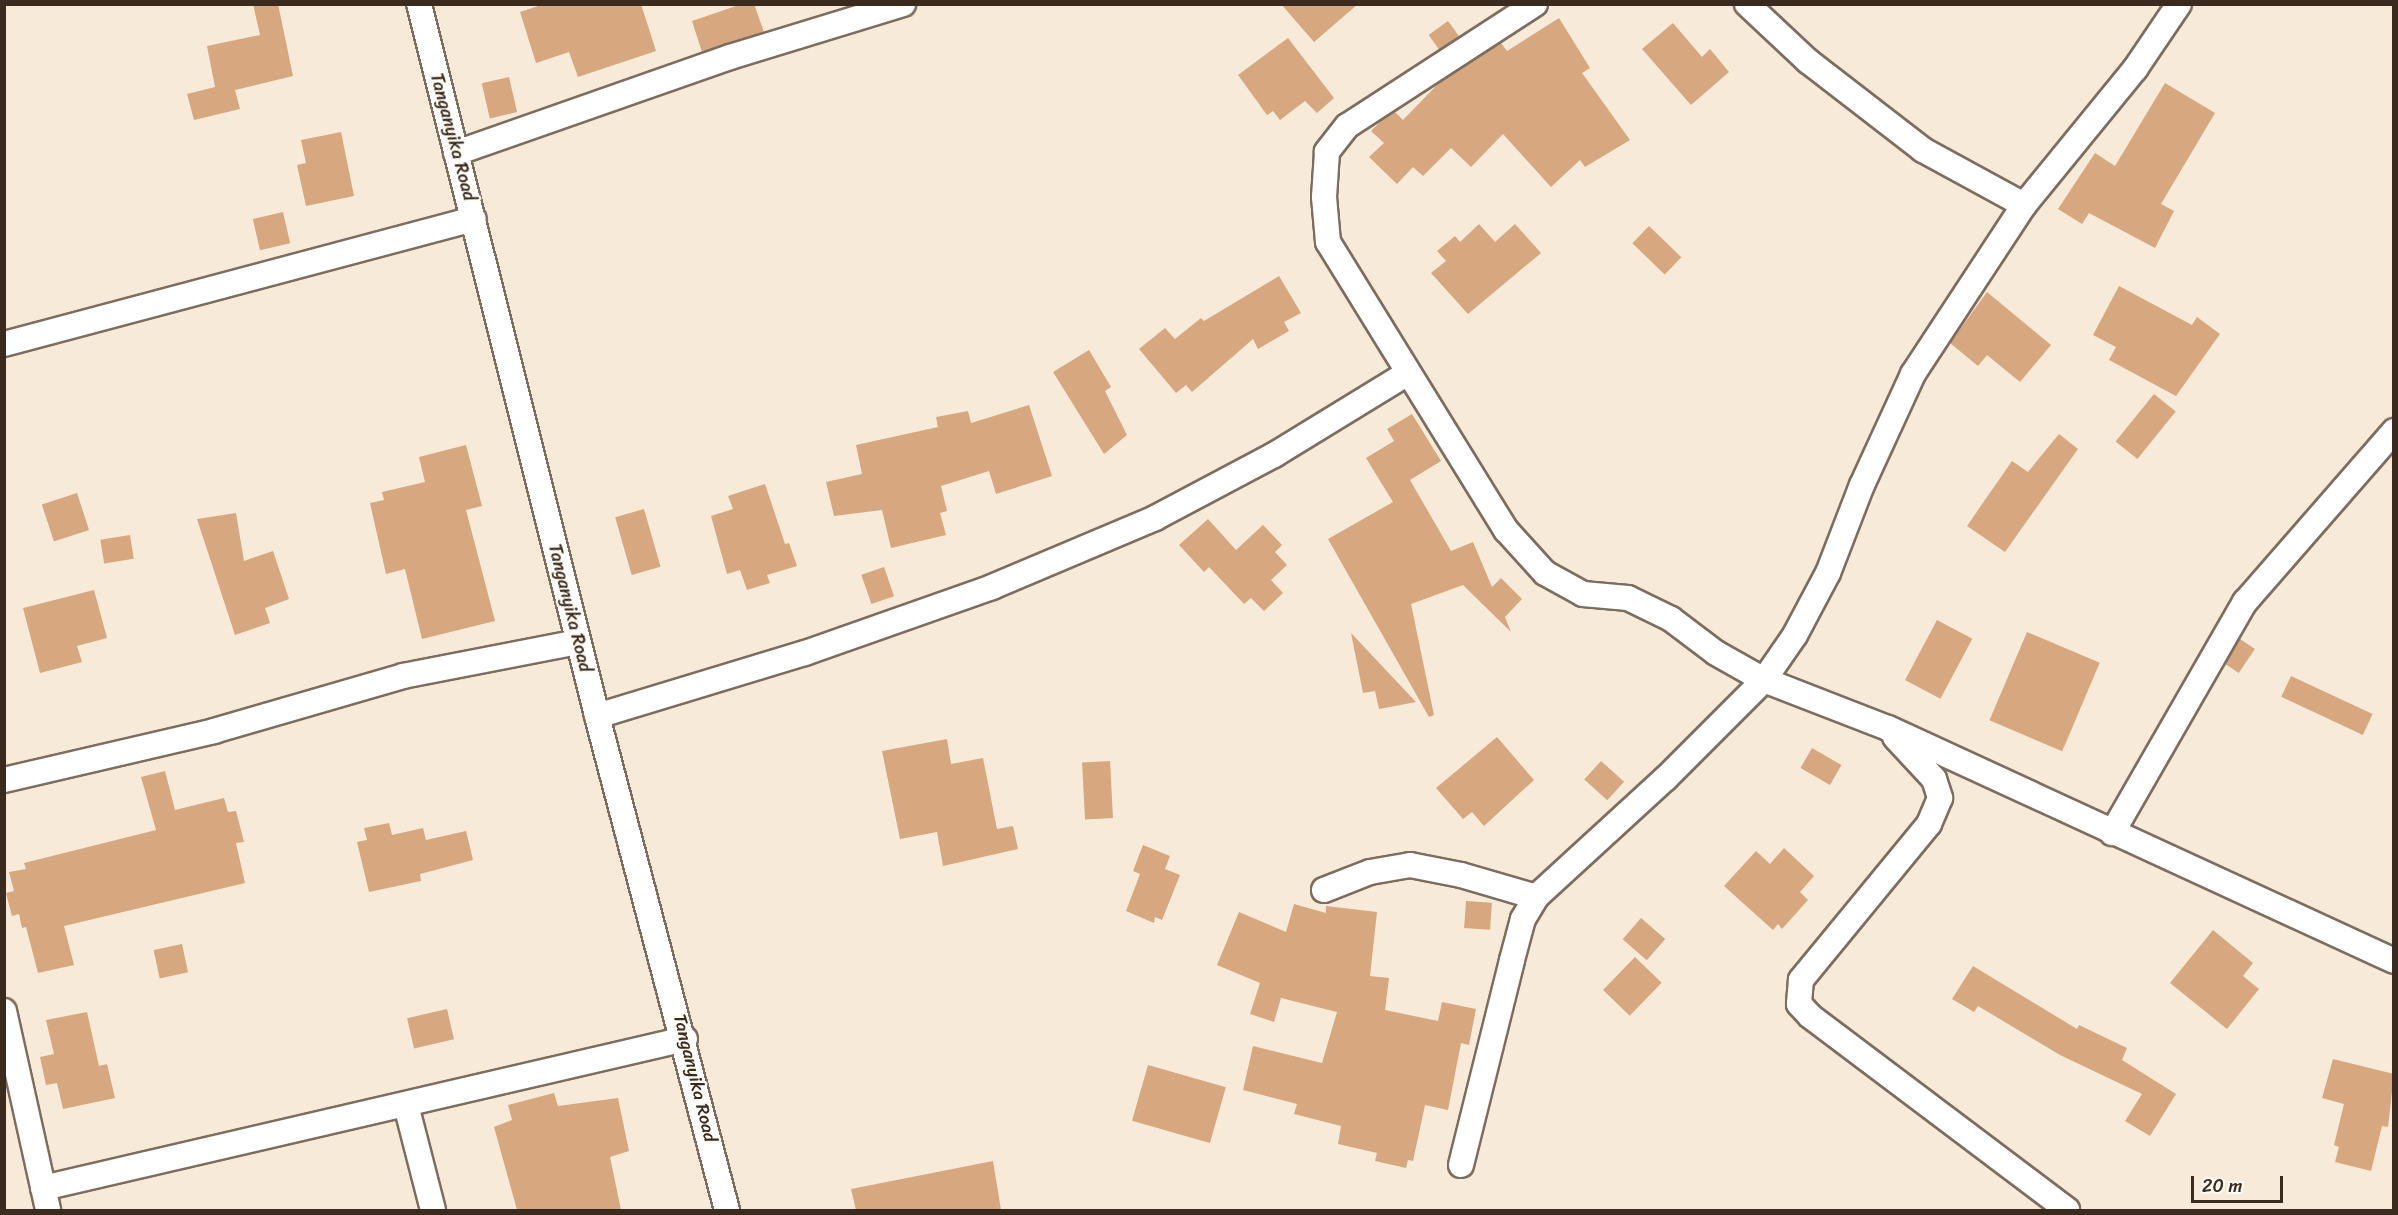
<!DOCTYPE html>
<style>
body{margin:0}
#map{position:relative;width:2398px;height:1215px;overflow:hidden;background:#f8ead9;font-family:Sriracha,sans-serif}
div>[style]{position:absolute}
.building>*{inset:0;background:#d7a77f;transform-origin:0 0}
.roads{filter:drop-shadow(2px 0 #7d6d5f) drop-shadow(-2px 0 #7d6d5f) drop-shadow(0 2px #7d6d5f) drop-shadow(0 -2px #7d6d5f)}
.street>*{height:24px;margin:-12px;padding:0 12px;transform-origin:12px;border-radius:12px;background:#fff}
span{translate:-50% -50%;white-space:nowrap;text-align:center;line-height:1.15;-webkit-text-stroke:4.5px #fdfcf7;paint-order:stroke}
.street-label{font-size:18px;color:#3b2a1e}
.frame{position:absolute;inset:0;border:6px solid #3b2a1e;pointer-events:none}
.scale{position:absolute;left:2191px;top:1176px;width:92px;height:27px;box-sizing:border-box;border:3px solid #3b2a1e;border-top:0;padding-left:8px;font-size:18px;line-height:21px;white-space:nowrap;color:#3b2a1e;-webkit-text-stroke:4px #fdfcf7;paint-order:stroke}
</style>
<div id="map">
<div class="building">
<i style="clip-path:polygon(253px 4px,278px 4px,293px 76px,235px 90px,240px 109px,194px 120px,187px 94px,215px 87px,207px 46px,260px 35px)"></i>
<i style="clip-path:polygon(544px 4px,641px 4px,656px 51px,578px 77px,569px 52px,536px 63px,520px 12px)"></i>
<i style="clip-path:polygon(742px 4px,754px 4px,764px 32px,702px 52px,692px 21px)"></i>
<i style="clip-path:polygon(1281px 4px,1358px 4px,1314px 42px)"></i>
<i style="clip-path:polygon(1559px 18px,1590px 68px,1582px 73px,1630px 140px,1585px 167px,1580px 160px,1551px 187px,1503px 134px,1471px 167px,1451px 148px,1423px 176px,1413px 167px,1397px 184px,1369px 157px,1384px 143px,1371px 131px,1380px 122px,1395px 112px,1403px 120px,1438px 84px,1501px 43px,1507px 51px)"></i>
<i style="left:1448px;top:21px;width:19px;height:24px;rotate:54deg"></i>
<i style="clip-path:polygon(1673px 23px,1702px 57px,1710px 49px,1729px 72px,1691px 105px,1642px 49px)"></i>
<i style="clip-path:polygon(1288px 38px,1334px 98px,1317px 113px,1305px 101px,1280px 120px,1273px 111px,1267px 115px,1238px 75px)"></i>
<i style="left:509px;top:77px;width:36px;height:28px;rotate:77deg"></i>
<i style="clip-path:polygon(2165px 83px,2215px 113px,2161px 204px,2174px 211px,2155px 248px,2089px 213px,2082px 224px,2058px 209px,2095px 153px,2115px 166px)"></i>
<i style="clip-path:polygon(341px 132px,354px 196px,306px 206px,297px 165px,306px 163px,301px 140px)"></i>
<i style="left:283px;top:212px;width:32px;height:31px;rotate:77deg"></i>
<i style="clip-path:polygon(1479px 224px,1495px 242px,1515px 224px,1541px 253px,1468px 314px,1431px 273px,1446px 261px,1437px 251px,1455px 236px,1460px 242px)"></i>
<i style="left:1649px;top:226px;width:45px;height:24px;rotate:44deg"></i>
<i style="clip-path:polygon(1279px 276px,1301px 313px,1284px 322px,1289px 331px,1258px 349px,1253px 339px,1192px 392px,1186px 385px,1176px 393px,1139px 349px,1165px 328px,1175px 339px,1201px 318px,1204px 321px)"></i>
<i style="clip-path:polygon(2119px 286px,2192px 325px,2197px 317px,2220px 334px,2176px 396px,2109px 360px,2116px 347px,2093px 335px)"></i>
<i style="clip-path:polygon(1987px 292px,2051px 345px,2020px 382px,1987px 355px,1978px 366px,1950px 343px)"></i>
<i style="clip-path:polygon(1089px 350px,1111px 387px,1105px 391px,1127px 435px,1104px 454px,1053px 372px)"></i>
<i style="left:2154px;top:394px;width:28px;height:61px;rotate:39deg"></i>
<i style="clip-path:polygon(1029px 405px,1052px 476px,996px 494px,989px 471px,941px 486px,947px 511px,940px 513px,946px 535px,891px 548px,882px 510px,834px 516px,826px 482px,862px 474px,856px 445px,938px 427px,936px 417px,968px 411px,971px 423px)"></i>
<i style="clip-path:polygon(1412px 414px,1441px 461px,1410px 480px,1451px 551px,1473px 542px,1492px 587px,1501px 578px,1522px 599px,1505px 617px,1511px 632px,1463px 585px,1411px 604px,1434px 715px,1429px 717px,1328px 539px,1393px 502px,1366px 458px,1394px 441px,1387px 429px)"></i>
<i style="clip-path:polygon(2059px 434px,2078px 449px,2005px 552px,1967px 526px,2012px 461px,2028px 472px)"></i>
<i style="clip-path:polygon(466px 445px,482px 506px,466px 510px,495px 621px,422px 639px,405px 569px,386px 574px,370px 503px,384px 500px,382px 492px,425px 482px,419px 457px)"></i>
<i style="clip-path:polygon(765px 484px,785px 544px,789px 543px,797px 566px,767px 575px,770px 583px,747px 590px,740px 570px,727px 574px,711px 516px,733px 509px,728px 496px)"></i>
<i style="left:77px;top:493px;width:39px;height:37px;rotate:72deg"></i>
<i style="left:644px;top:509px;width:60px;height:30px;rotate:74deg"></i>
<i style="clip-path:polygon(236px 513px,244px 561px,273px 551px,289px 599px,265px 608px,270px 623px,235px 635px,197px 519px)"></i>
<i style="clip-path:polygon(1208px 519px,1236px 550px,1263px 525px,1282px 545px,1275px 552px,1287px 565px,1271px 580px,1283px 593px,1264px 611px,1251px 598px,1244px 604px,1209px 567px,1204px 572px,1179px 545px)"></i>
<i style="left:130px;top:535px;width:24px;height:30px;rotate:81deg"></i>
<i style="left:884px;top:567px;width:31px;height:24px;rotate:71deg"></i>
<i style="clip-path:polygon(94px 590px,107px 638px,77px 646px,82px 662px,40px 673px,23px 608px)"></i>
<i style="left:1937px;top:620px;width:40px;height:68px;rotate:28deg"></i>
<i style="left:2027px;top:632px;width:79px;height:96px;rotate:23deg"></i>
<i style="clip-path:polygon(1351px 633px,1367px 650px,1416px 702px,1379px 709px,1375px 691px,1363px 693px)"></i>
<i style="left:2240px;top:639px;width:18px;height:29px;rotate:34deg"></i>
<i style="left:2291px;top:676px;width:90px;height:23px;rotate:25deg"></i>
<i style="clip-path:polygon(1497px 737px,1534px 780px,1484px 826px,1472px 812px,1463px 819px,1436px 788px)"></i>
<i style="clip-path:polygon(947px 739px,951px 764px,983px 758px,997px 829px,1013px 826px,1018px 849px,943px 866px,937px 832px,900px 839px,882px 751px)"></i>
<i style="left:1812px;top:748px;width:34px;height:23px;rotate:30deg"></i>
<i style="left:1110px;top:761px;width:57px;height:28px;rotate:87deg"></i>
<i style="left:1601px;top:761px;width:31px;height:25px;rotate:42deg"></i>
<i style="clip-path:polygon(165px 771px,175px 810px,224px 798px,228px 812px,236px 811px,244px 842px,236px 843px,245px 883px,64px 926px,74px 965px,38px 973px,26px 927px,22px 928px,19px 914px,12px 916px,6px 893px,14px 891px,9px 872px,26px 869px,24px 863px,156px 830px,141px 777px)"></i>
<i style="clip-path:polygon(389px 823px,392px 835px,423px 828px,426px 840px,466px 831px,473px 860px,420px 874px,421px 881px,369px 892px,357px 842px,367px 840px,364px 828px)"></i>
<i style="clip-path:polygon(1143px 845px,1170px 856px,1165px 869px,1180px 875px,1162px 920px,1155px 917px,1154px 923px,1126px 911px,1140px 874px,1133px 871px)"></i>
<i style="clip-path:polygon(1784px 848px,1814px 876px,1800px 892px,1808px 900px,1782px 929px,1778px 924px,1773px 930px,1724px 886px,1756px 851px,1770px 864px)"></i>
<i style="left:1466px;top:901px;width:26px;height:27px;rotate:4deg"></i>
<i style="clip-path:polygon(1294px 904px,1326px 913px,1326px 906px,1377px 912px,1370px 976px,1389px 978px,1385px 1010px,1438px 1021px,1442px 1002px,1476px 1009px,1469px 1045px,1461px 1043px,1448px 1110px,1425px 1105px,1413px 1161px,1408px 1160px,1406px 1168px,1375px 1161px,1377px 1153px,1338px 1144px,1341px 1126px,1294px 1114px,1297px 1104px,1243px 1090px,1253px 1046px,1322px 1063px,1337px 1012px,1281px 998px,1274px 1022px,1250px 1014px,1260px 983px,1217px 965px,1239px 912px,1286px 932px)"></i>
<i style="left:1641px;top:918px;width:32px;height:28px;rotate:41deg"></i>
<i style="clip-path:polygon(2213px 930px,2253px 963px,2243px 976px,2259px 989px,2227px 1029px,2170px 983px)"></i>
<i style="left:182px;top:944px;width:29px;height:29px;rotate:78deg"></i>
<i style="left:1635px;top:957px;width:37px;height:46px;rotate:44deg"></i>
<i style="clip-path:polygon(1973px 966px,2077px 1029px,2079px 1025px,2127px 1048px,2122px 1060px,2176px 1094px,2150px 1136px,2125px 1121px,2142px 1094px,2060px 1055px,1978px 1006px,1974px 1012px,1952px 999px)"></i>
<i style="left:447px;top:1009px;width:31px;height:41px;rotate:77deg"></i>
<i style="clip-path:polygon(87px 1012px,99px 1066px,107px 1064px,115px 1098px,63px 1109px,57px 1083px,46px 1085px,40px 1057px,54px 1054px,46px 1020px)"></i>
<i style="clip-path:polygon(2333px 1059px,2394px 1074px,2388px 1127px,2382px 1126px,2371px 1171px,2335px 1162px,2339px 1147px,2334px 1145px,2344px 1104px,2322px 1098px)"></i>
<i style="left:1148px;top:1065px;width:81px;height:58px;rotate:16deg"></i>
<i style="clip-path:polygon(554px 1093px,558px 1106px,618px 1098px,629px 1151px,610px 1157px,621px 1210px,517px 1210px,494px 1127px,512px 1120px,508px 1105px)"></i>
<i style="clip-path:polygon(993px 1161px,1001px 1210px,856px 1210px,851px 1189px)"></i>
</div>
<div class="roads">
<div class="street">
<i style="left:419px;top:4px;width:734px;rotate:75.96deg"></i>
<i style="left:597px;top:716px;width:511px;rotate:75.26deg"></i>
<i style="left:1535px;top:4px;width:224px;rotate:147deg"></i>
<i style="left:1347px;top:126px;width:33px;rotate:128deg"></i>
<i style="left:1327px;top:152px;width:45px;rotate:93.8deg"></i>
<i style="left:1324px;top:197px;width:45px;rotate:84.9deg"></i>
<i style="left:1328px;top:242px;width:339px;rotate:58.3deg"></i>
<i style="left:1506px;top:530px;width:58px;rotate:47.8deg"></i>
<i style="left:1545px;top:573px;width:43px;rotate:28.9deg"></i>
<i style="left:1583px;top:594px;width:45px;rotate:5.1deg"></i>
<i style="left:1628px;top:598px;width:48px;rotate:26deg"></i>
<i style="left:1671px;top:619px;width:56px;rotate:37.1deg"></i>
<i style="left:1716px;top:653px;width:55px;rotate:29.4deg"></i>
<i style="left:1764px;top:680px;width:133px;rotate:21.2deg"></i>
<i style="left:1888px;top:728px;width:557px;rotate:24.72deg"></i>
<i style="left:1747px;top:4px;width:83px;rotate:43.1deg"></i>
<i style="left:1808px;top:61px;width:145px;rotate:37.7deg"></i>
<i style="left:1923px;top:150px;width:115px;rotate:28.6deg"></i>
<i style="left:456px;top:153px;width:290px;rotate:-19.3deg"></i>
<i style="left:730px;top:57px;width:181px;rotate:-17deg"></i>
<i style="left:4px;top:344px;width:486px;rotate:-14.9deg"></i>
<i style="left:597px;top:716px;width:217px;rotate:-16.9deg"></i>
<i style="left:805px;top:653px;width:198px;rotate:-19.4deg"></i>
<i style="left:992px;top:587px;width:177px;rotate:-22.9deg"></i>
<i style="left:1155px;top:518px;width:135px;rotate:-27.9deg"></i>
<i style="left:1274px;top:455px;width:157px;rotate:-31.5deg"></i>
<i style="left:1895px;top:737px;width:57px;rotate:47.1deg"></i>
<i style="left:1934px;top:779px;width:20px;rotate:72deg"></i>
<i style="left:1940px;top:798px;width:28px;rotate:113deg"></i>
<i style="left:1929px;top:824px;width:202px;rotate:129.4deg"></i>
<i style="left:1801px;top:980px;width:24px;rotate:95deg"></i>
<i style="left:1799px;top:1004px;width:16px;rotate:47deg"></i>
<i style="left:1810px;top:1016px;width:322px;rotate:37deg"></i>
<i style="left:4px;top:780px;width:216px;rotate:-13.1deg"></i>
<i style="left:214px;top:731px;width:197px;rotate:-16.2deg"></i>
<i style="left:403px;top:676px;width:178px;rotate:-11deg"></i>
<i style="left:2112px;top:833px;width:267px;rotate:-60.1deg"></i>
<i style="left:2245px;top:602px;width:227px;rotate:-48.9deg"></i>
<i style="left:1324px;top:890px;width:49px;rotate:-21.4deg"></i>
<i style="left:1370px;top:872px;width:41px;rotate:-9.9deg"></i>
<i style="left:1410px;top:865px;width:52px;rotate:11.1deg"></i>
<i style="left:1461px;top:875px;width:78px;rotate:16.3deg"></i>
<i style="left:4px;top:1011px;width:204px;rotate:77.5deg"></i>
<i style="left:406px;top:1105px;width:108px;rotate:75.6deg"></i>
<i style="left:1461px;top:1165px;width:211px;rotate:-76deg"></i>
<i style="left:1512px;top:960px;width:42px;rotate:-75deg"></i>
<i style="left:1523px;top:919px;width:26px;rotate:-59deg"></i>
<i style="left:1536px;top:897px;width:175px;rotate:-42.5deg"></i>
<i style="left:1665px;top:779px;width:140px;rotate:-45deg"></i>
<i style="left:1764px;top:680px;width:55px;rotate:-55.4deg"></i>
<i style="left:1795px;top:635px;width:70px;rotate:-62deg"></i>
<i style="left:1828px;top:573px;width:94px;rotate:-68.9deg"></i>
<i style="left:1862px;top:485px;width:122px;rotate:-65.3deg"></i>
<i style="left:1913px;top:374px;width:202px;rotate:-56.7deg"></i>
<i style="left:2024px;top:205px;width:176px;rotate:-50.8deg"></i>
<i style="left:2135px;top:69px;width:78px;rotate:-55.9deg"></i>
<i style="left:43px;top:1188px;width:659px;rotate:-13.07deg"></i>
</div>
</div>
<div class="street-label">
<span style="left:453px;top:137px;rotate:75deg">Tanganyika Road</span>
<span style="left:570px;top:608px;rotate:76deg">Tanganyika Road</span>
<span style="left:695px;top:1078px;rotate:76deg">Tanganyika Road</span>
</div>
<div class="frame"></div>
<div class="scale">20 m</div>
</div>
